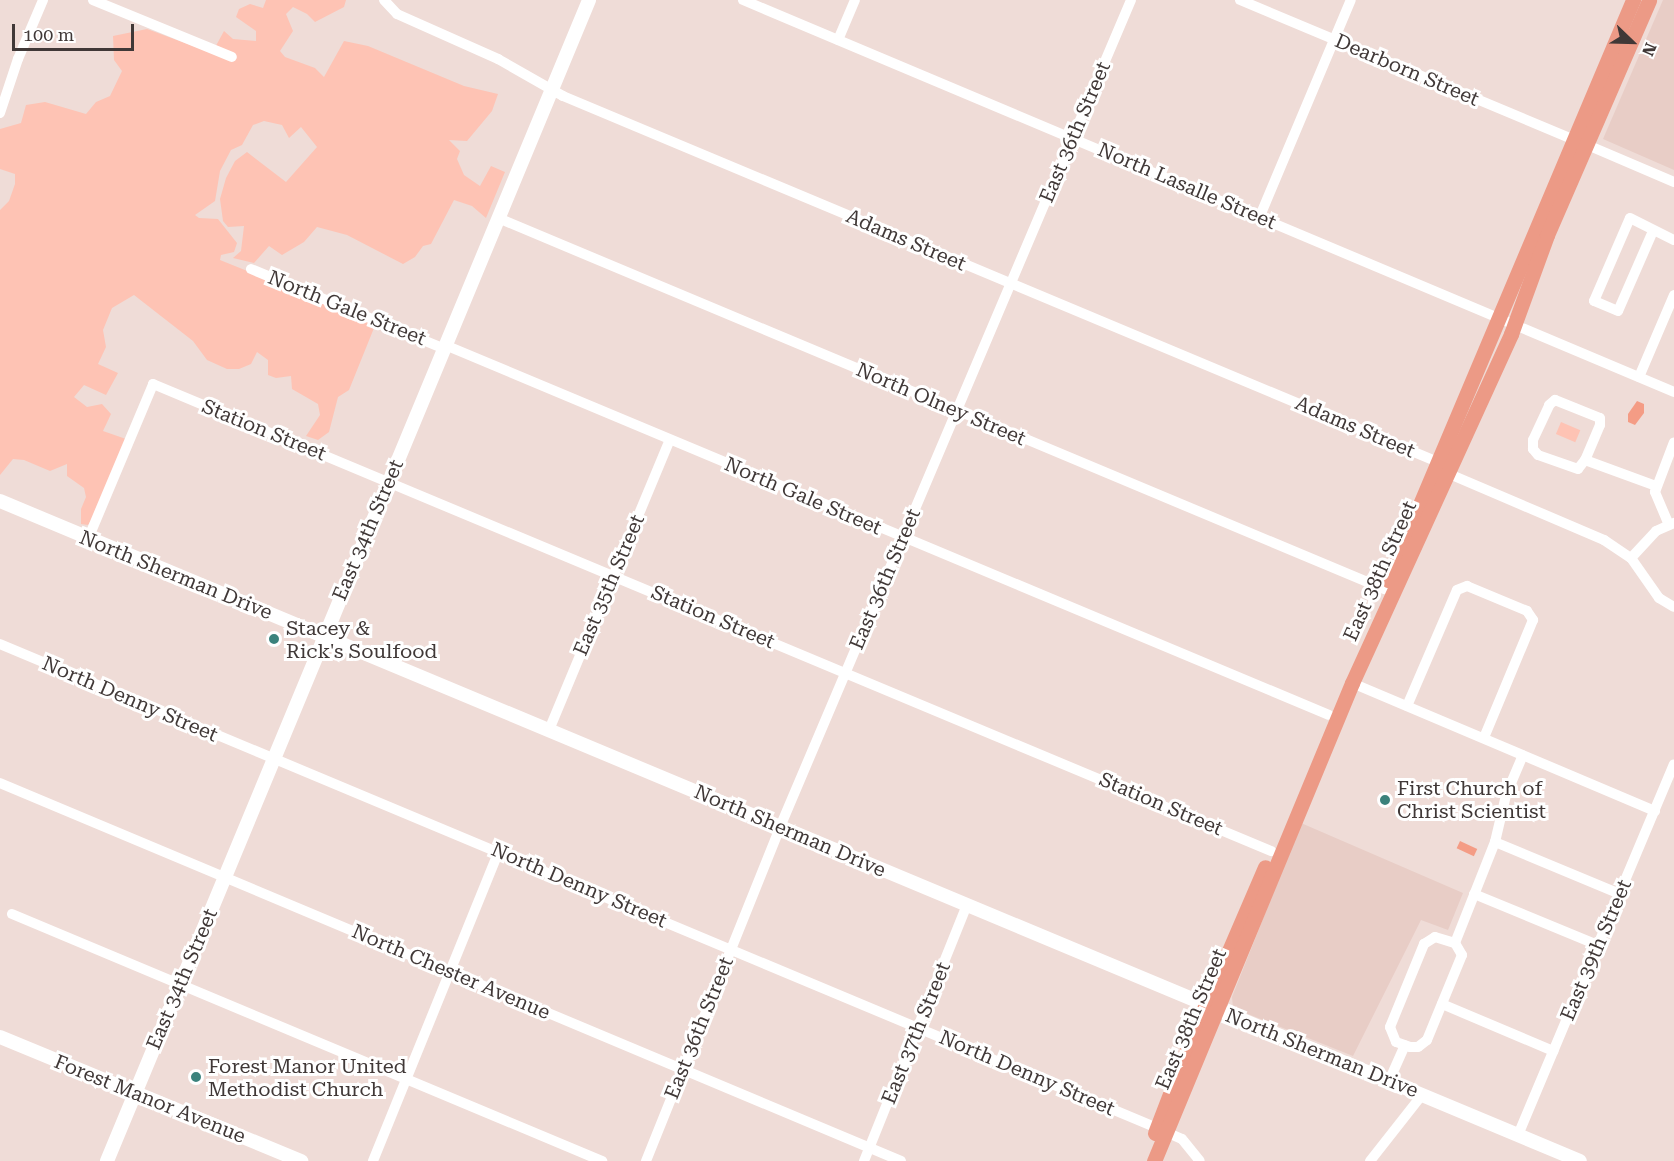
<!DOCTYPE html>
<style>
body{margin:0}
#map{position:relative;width:1674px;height:1161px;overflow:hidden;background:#efdcd7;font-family:"Roboto Serif",serif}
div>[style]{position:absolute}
.built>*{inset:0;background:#e8cdc6}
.green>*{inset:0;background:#fec3b4;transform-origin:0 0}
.water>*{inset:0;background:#f49c85;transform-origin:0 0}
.street>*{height:10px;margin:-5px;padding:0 5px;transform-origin:5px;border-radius:5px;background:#fff}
.secondary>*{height:14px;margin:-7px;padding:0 7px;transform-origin:7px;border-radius:7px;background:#fff}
.primary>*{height:15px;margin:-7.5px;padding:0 7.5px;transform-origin:7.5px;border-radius:7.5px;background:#ec9a86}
.dots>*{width:16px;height:16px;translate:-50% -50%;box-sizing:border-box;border:3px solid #fff;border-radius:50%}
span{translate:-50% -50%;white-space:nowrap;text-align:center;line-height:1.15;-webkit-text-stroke:6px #fff;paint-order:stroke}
.street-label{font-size:20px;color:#403837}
.poi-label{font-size:20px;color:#403837}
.left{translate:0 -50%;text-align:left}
.north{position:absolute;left:1602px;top:12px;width:60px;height:60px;-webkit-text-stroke:4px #fff;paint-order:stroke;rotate:113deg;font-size:16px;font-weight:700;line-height:24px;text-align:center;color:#403837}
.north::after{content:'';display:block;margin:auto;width:21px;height:27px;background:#403837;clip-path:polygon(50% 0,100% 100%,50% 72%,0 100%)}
.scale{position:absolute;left:12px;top:24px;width:122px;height:27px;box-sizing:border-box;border:3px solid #403837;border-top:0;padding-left:8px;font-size:18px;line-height:21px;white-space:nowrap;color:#403837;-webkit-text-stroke:4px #fff;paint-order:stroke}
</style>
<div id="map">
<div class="built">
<i style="clip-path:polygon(1663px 0,1674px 0,1674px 170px,1603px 139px)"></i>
<i style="clip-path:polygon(1301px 823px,1463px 893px,1448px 930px,1421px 920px,1353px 1056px,1233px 1008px,1232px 997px)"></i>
</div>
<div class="green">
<i style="clip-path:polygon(266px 0,346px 0,344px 7px,315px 22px,307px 14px,293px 7px,286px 14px,293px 31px,280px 51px,285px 57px,315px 68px,324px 77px,344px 41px,368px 46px,464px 86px,498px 94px,492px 111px,467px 141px,449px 140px,460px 151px,457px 159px,464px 175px,480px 186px,491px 166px,505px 172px,486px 218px,472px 206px,454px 200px,431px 244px,423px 246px,415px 257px,403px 264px,347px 235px,317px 227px,304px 242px,282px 255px,269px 246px,254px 263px,233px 258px,241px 251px,244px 226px,228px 227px,223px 221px,220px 199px,226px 178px,235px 161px,247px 152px,286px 182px,317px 147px,301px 127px,289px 138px,282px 125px,264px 121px,253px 125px,242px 145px,231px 150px,220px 171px,215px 201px,195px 215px,199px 218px,218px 219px,237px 243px,234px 252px,221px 255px,220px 260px,376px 323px,349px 390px,338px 397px,329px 432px,318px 440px,306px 436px,320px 415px,318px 404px,292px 389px,291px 376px,276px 378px,268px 375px,268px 360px,257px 352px,251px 364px,239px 369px,227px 369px,207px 360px,193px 341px,134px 295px,112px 308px,103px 330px,106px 347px,98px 364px,118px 373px,106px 395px,84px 385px,74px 397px,87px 407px,102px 404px,111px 414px,103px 431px,126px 439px,95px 515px,88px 525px,81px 524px,81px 509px,86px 497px,84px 488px,67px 476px,67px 464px,50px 471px,24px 460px,13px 459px,0 475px,0 210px,9px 201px,15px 184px,15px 174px,0 169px,0 129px,21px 123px,26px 105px,45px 102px,86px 114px,96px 102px,110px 96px,122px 71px,114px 60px,113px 36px,147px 29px,212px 53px,224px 31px,233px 39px,256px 41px,256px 31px,236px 17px,239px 9px,250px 4px,263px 8px)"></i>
<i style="left:1561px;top:422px;width:21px;height:13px;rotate:23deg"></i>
</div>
<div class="water">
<i style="clip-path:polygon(1637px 401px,1644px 404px,1644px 413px,1635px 425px,1628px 422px,1628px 414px)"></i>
<i style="left:1460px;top:841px;width:19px;height:8px;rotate:25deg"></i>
</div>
<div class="street">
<i style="left:93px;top:0;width:150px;rotate:22.3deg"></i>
<i style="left:384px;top:0;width:19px;rotate:47deg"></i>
<i style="left:397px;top:14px;width:111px;rotate:24deg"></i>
<i style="left:498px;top:59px;width:75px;rotate:29.6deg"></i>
<i style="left:563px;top:96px;width:948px;rotate:22.7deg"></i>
<i style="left:743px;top:0;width:1010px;rotate:22.83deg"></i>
<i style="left:1240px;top:0;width:361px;rotate:22.7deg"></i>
<i style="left:838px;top:40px;width:43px;rotate:-67deg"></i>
<i style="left:0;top:113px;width:57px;rotate:-71.6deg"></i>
<i style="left:18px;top:59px;width:64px;rotate:-67deg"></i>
<i style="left:1585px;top:144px;width:97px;rotate:23.1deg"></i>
<i style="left:1260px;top:216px;width:234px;rotate:-67.2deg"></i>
<i style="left:498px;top:218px;width:961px;rotate:22.72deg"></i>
<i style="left:1653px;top:231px;width:87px;rotate:113.6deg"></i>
<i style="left:1618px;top:311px;width:26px;rotate:-157deg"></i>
<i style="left:1594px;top:301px;width:90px;rotate:-66.6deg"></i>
<i style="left:1630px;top:218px;width:49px;rotate:26.6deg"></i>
<i style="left:251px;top:269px;width:208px;rotate:22.4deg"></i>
<i style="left:445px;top:345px;width:958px;rotate:22.71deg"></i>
<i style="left:1639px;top:377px;width:89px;rotate:-66.9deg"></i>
<i style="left:1555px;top:400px;width:48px;rotate:21.8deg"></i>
<i style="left:1600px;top:418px;width:7px;rotate:90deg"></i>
<i style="left:1600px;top:425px;width:38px;rotate:113deg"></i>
<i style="left:1585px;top:460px;width:11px;rotate:128deg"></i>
<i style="left:1578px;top:469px;width:42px;rotate:-160.7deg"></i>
<i style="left:1538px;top:455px;width:8px;rotate:-130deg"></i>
<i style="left:1533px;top:449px;width:9px;rotate:-90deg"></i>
<i style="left:1533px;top:440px;width:38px;rotate:-65deg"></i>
<i style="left:1549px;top:405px;width:8px;rotate:-40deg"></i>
<i style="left:1585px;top:460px;width:76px;rotate:20.1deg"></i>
<i style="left:1447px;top:473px;width:171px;rotate:23.1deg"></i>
<i style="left:1604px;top:540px;width:32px;rotate:34deg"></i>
<i style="left:1631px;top:558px;width:49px;rotate:55deg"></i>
<i style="left:1659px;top:598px;width:17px;rotate:31deg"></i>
<i style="left:1669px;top:525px;width:36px;rotate:-113deg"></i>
<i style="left:1655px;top:492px;width:53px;rotate:-69.2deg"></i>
<i style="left:88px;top:539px;width:168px;rotate:-67.2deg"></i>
<i style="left:153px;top:384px;width:1212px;rotate:22.67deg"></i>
<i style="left:1631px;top:558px;width:37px;rotate:-47deg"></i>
<i style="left:1656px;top:531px;width:20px;rotate:-24deg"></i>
<i style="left:0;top:644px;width:1254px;rotate:22.7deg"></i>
<i style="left:1352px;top:683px;width:329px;rotate:22.9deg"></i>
<i style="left:1407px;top:706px;width:126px;rotate:-66.7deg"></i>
<i style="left:1457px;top:590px;width:11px;rotate:-22deg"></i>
<i style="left:1467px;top:586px;width:65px;rotate:22.6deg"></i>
<i style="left:1527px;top:611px;width:11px;rotate:56deg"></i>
<i style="left:1533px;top:620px;width:128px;rotate:112.6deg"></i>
<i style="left:549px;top:730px;width:314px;rotate:-67.4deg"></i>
<i style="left:0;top:783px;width:977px;rotate:22.76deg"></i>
<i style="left:1495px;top:842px;width:135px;rotate:22.6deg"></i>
<i style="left:1474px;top:894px;width:134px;rotate:22.4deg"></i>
<i style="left:12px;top:914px;width:640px;rotate:22.72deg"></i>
<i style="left:1435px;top:937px;width:21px;rotate:17deg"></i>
<i style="left:1455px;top:943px;width:14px;rotate:60deg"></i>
<i style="left:1462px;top:955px;width:92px;rotate:112.4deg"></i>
<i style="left:1427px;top:1040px;width:11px;rotate:142deg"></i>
<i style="left:1418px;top:1047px;width:8px;rotate:180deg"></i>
<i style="left:1410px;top:1047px;width:15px;rotate:-160deg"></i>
<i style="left:1396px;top:1042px;width:16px;rotate:-112deg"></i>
<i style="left:1390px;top:1027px;width:90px;rotate:-67.7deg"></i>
<i style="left:1424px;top:944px;width:13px;rotate:-32deg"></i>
<i style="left:1455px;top:943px;width:109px;rotate:-68.4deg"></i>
<i style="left:1495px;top:842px;width:48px;rotate:-76.8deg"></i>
<i style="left:1506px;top:795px;width:43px;rotate:-67deg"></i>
<i style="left:1442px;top:1004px;width:121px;rotate:22.9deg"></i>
<i style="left:1389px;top:1081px;width:39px;rotate:-66deg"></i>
<i style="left:1166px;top:1132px;width:17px;rotate:24deg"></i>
<i style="left:1182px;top:1139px;width:28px;rotate:51deg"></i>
<i style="left:1518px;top:1135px;width:402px;rotate:-67.2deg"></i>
<i style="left:373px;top:1161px;width:335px;rotate:-67.9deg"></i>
<i style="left:646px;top:1161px;width:360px;rotate:-68.1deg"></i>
<i style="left:780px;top:827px;width:898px;rotate:-67deg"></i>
<i style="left:864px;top:1161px;width:276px;rotate:-68.1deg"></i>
<i style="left:1370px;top:1161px;width:84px;rotate:-51.8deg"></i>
</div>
<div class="secondary">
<i style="left:0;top:501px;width:1712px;rotate:22.67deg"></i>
<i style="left:0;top:1037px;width:326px;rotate:22.4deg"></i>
<i style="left:107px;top:1161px;width:1257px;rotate:-67.45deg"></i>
</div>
<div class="primary">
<i style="left:1388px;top:580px;width:630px;rotate:-67.1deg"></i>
<i style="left:1155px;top:1133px;width:101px;rotate:-69deg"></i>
<i style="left:1191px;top:1039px;width:187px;rotate:-66.7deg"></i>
<i style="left:1154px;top:1161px;width:517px;rotate:-67.5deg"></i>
<i style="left:1352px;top:683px;width:384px;rotate:-65.5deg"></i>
<i style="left:1511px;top:334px;width:105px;rotate:-70deg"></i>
<i style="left:1547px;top:235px;width:256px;rotate:-66.5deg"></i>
</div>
<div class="dots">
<i style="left:274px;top:639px;background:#3b827c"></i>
<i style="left:1385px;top:800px;background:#3b827c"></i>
<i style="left:196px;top:1077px;background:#3b827c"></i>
</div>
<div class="street-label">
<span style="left:1407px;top:70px;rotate:23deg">Dearborn Street</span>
<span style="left:1075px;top:132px;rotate:-67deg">East 36th Street</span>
<span style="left:1187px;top:186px;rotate:23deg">North Lasalle Street</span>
<span style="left:906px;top:240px;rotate:23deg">Adams Street</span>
<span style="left:347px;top:308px;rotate:22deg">North Gale Street</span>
<span style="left:941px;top:404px;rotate:23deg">North Olney Street</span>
<span style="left:1355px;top:427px;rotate:23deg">Adams Street</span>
<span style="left:264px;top:430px;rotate:22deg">Station Street</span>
<span style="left:803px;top:496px;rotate:23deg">North Gale Street</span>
<span style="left:368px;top:530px;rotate:-67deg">East 34th Street</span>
<span style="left:1380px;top:571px;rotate:-66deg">East 38th Street</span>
<span style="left:176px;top:575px;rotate:22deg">North Sherman Drive</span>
<span style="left:885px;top:579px;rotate:-67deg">East 36th Street</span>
<span style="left:609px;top:585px;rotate:-67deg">East 35th Street</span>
<span style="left:713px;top:617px;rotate:23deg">Station Street</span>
<span style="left:130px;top:699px;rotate:23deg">North Denny Street</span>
<span style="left:1161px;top:804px;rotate:23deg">Station Street</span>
<span style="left:790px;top:831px;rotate:23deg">North Sherman Drive</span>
<span style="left:579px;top:885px;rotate:23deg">North Denny Street</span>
<span style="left:1596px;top:950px;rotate:-67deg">East 39th Street</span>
<span style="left:451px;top:972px;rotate:23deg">North Chester Avenue</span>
<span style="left:182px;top:979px;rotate:-67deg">East 34th Street</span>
<span style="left:1191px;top:1019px;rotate:-67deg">East 38th Street</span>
<span style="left:699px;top:1028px;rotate:-68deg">East 36th Street</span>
<span style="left:916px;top:1033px;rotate:-68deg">East 37th Street</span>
<span style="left:1322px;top:1053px;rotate:22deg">North Sherman Drive</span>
<span style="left:1027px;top:1073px;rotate:23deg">North Denny Street</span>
<span style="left:150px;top:1099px;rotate:22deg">Forest Manor Avenue</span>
</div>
<div class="poi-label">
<span class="left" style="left:286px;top:640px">Stacey &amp;<br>Rick's Soulfood</span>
<span class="left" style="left:1397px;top:800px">First Church of<br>Christ Scientist</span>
<span class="left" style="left:208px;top:1078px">Forest Manor United<br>Methodist Church</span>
</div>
<div class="north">N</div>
<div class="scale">100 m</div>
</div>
